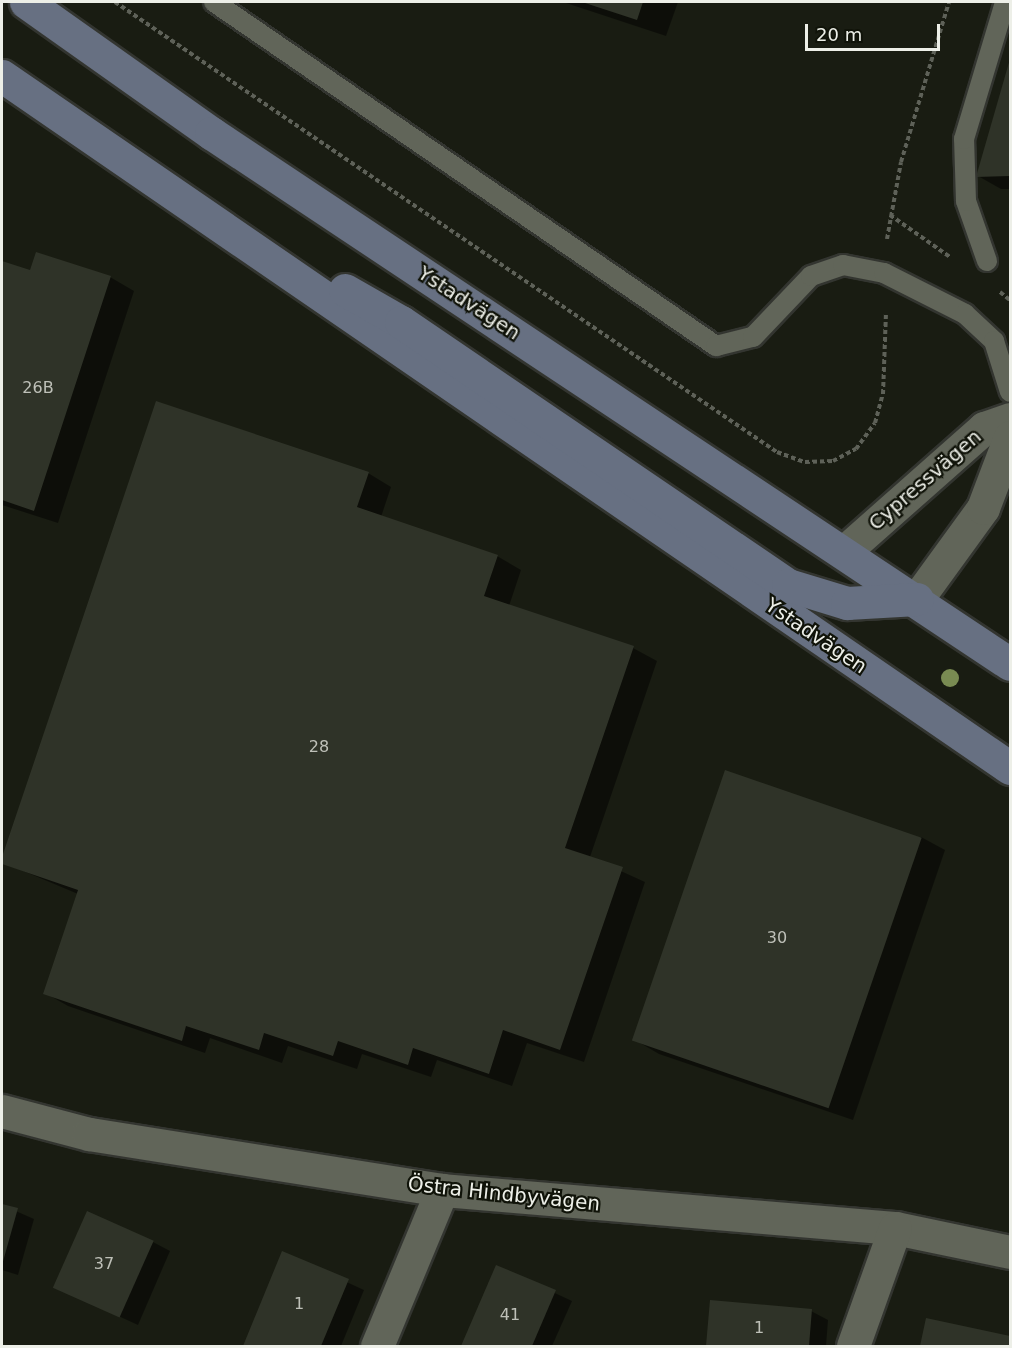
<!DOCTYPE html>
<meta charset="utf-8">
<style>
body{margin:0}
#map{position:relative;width:1012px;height:1348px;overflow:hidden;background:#191c12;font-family:"DejaVu Sans",sans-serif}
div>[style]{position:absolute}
.shadow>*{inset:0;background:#0007}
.building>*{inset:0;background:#2f3328;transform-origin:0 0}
.path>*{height:4px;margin-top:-2px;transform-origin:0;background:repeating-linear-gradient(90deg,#5e6158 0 4.5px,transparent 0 7.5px)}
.roads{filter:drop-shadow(2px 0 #333530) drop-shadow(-2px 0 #333530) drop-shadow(0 2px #333530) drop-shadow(0 -2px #333530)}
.service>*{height:20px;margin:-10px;padding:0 10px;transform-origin:10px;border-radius:10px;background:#616559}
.minor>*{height:33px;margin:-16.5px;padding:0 16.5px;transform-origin:16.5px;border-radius:16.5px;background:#616559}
.secondary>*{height:33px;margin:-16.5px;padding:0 16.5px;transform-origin:16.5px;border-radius:16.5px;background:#677082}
.trees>*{width:18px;height:18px;margin:-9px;border-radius:50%;background:#798b52}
span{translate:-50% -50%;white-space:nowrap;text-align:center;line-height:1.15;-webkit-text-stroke:4.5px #101309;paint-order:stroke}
.number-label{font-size:16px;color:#bec0b8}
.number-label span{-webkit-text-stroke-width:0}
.street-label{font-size:20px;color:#edefe8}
.frame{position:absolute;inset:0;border:3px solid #edefe8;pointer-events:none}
.scale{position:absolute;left:805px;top:24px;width:135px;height:27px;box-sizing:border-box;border:3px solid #edefe8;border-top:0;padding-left:8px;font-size:18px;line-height:21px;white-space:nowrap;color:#edefe8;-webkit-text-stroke:4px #101309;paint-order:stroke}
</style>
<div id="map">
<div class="shadow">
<i style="clip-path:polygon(563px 2px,678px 2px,666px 36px)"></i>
<i style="clip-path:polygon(1010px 62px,1010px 189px,1001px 189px,978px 176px)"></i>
<i style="clip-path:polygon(2px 262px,31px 272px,110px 277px,134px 291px,58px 523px,2px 505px)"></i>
<i style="clip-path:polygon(157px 402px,368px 473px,391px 487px,381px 517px,497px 556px,521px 570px,509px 606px,633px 648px,657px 661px,590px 857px,645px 882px,584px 1062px,527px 1043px,512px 1086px,437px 1060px,431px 1077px,362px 1054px,357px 1069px,288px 1046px,282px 1063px,210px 1038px,205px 1053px,68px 1006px,45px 993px,78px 894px,2px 862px)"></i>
<i style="clip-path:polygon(921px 837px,945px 850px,853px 1120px,659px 1054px,635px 1040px)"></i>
<i style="clip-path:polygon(2px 1205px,34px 1219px,18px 1275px,2px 1270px)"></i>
<i style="clip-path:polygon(153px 1242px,170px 1251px,138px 1325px,55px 1287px)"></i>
<i style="clip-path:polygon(283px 1253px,364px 1290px,341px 1346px,244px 1346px)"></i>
<i style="clip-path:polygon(497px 1266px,572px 1301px,552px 1346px,463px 1346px)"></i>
<i style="clip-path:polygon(711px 1302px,811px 1311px,828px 1320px,826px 1346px,707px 1346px)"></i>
<i style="clip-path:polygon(927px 1319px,1010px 1337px,1010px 1346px,922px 1346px)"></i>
</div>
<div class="building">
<i style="clip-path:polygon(582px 2px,643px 2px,637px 20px)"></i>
<i style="clip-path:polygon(1010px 59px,1010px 176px,976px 177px)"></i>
<i style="clip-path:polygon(36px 252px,111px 276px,34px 511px,2px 500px,2px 261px,30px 270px)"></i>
<i style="clip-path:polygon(156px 401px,369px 472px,357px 507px,498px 555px,484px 596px,634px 646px,565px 848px,623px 867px,560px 1050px,503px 1030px,489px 1074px,413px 1048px,408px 1065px,338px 1041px,333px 1056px,264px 1033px,259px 1050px,186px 1026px,182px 1041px,43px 994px,78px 890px,2px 864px,2px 857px)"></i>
<i style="left:725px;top:770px;width:208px;height:286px;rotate:19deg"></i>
<i style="clip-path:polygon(2px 1204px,18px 1208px,2px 1265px)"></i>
<i style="left:87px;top:1211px;width:73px;height:84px;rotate:24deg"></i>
<i style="clip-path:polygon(282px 1251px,349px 1279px,321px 1346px,243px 1346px)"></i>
<i style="clip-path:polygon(496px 1265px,556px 1290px,532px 1346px,461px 1346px)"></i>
<i style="clip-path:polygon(710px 1300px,812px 1309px,809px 1346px,706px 1346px)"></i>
<i style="clip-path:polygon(926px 1318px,1010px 1336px,1010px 1346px,920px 1346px)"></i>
</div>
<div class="path">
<i style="left:115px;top:2px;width:800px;rotate:34.21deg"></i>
<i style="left:777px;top:452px;width:30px;rotate:20deg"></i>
<i style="left:805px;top:462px;width:28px;rotate:-2deg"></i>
<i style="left:833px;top:461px;width:26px;rotate:-28deg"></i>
<i style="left:856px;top:449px;width:32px;rotate:-54deg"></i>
<i style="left:875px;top:423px;width:30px;rotate:-75deg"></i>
<i style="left:883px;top:394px;width:82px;rotate:-87.9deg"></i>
<i style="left:890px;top:215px;width:73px;rotate:35deg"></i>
<i style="left:887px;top:239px;width:78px;rotate:-79.7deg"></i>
<i style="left:901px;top:162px;width:167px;rotate:-73.3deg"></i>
<i style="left:1000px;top:292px;width:13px;rotate:39deg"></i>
</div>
<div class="roads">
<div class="service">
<i style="left:214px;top:2px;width:609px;rotate:34.42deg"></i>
<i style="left:716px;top:346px;width:38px;rotate:-14deg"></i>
<i style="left:753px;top:337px;width:84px;rotate:-46.4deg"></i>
<i style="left:811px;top:276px;width:34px;rotate:-19deg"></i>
<i style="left:843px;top:265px;width:42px;rotate:11deg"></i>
<i style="left:884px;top:273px;width:91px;rotate:26.8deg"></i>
<i style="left:965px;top:314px;width:40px;rotate:43deg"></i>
<i style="left:994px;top:341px;width:53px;rotate:72.6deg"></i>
<i style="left:987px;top:261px;width:64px;rotate:-109.3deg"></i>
<i style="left:966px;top:201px;width:62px;rotate:-91.8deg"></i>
<i style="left:964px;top:139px;width:143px;rotate:-73.3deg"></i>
</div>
<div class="minor">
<i style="left:845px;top:551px;width:186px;rotate:-41.5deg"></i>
<i style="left:984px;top:428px;width:28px;rotate:-19deg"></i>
<i style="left:917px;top:599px;width:112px;rotate:-54deg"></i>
<i style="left:983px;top:508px;width:76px;rotate:-69.2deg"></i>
<i style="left:2px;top:1111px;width:90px;rotate:14.8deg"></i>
<i style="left:89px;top:1134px;width:357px;rotate:9deg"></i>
<i style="left:442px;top:1190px;width:455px;rotate:4.8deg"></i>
<i style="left:895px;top:1228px;width:117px;rotate:11.8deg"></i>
<i style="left:377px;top:1346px;width:169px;rotate:-67.4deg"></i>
<i style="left:853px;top:1346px;width:125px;rotate:-70.4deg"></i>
</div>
<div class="secondary">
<i style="left:26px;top:2px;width:227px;rotate:35.3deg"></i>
<i style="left:211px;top:133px;width:959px;rotate:33.61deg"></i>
<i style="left:2px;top:76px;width:1223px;rotate:34.47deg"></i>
<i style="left:345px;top:290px;width:64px;rotate:29.7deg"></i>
<i style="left:401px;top:322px;width:468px;rotate:34.2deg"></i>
<i style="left:788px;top:585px;width:62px;rotate:17deg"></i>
<i style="left:847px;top:603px;width:70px;rotate:-3.3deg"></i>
</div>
</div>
<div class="trees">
<i style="left:950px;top:678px"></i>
</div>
<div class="number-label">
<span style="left:38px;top:388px">26B</span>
<span style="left:319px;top:747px">28</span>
<span style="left:777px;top:938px">30</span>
<span style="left:104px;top:1264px">37</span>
<span style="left:299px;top:1304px">1</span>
<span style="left:510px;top:1315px">41</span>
<span style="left:759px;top:1328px">1</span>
</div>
<div class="street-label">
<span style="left:469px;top:303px;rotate:33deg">Ystadvägen</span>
<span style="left:925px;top:480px;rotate:-41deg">Cypressvägen</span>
<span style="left:816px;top:636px;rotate:34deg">Ystadvägen</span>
<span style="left:504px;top:1194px;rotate:6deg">Östra Hindbyvägen</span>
</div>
<div class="frame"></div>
<div class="scale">20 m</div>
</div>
